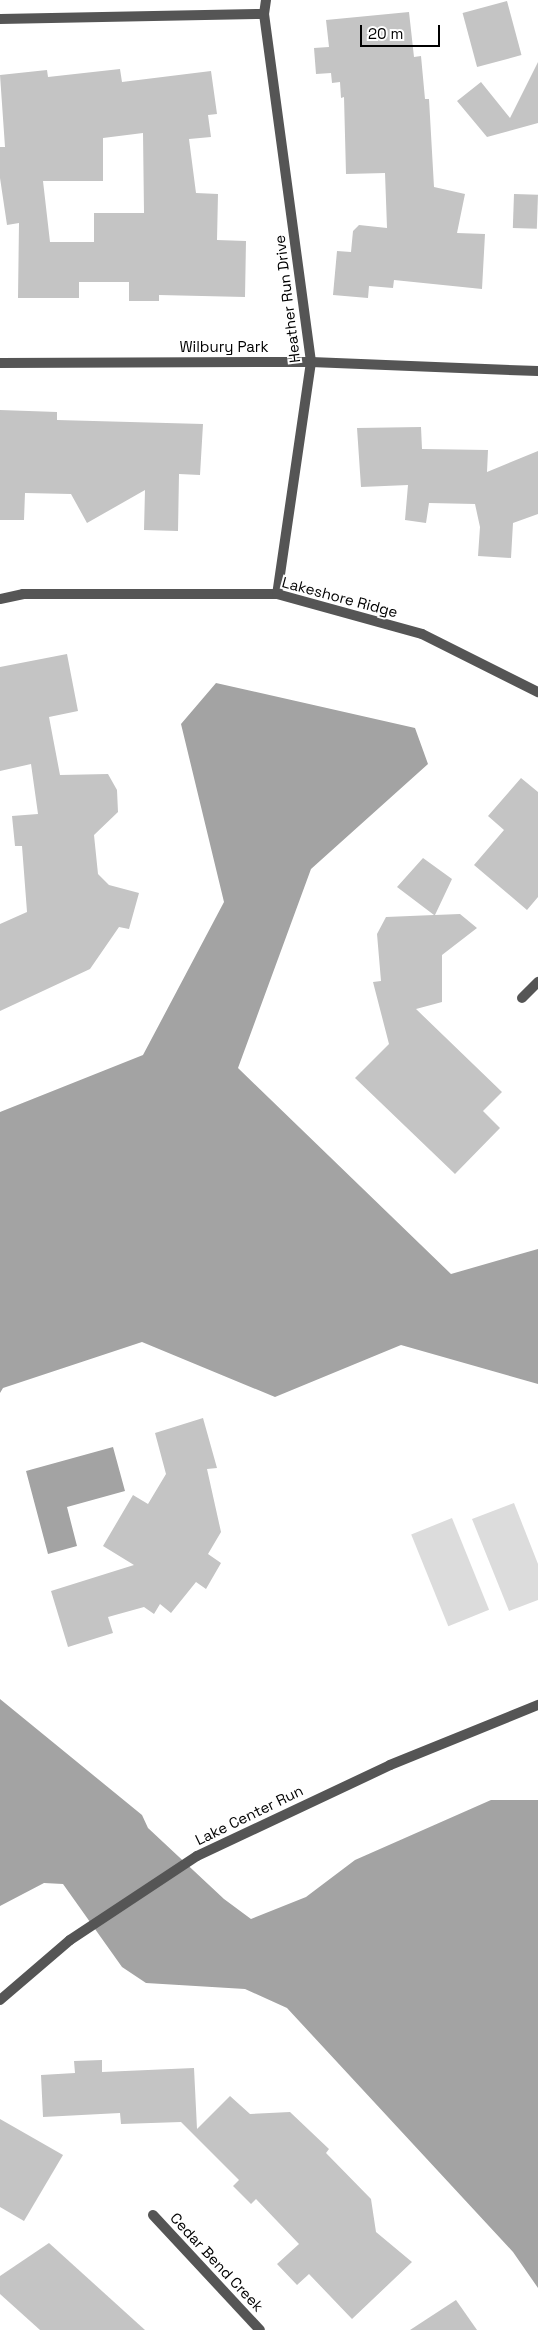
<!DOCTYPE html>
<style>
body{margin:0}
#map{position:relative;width:538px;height:2330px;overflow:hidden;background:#fff;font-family:"Space Grotesk",sans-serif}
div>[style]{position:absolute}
.green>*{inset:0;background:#dcdcdc;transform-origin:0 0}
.water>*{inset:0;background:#a3a3a3}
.building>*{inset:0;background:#c4c4c4;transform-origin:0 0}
.street>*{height:10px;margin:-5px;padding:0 5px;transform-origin:5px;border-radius:5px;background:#555}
span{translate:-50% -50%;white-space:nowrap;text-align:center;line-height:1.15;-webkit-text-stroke:4px #fff;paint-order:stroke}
.street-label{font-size:15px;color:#000}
.scale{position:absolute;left:360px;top:25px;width:80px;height:22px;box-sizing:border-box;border:2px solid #000;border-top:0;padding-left:6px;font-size:15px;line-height:18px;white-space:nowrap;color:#000;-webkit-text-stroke:4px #fff;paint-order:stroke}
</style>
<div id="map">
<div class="green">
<i style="clip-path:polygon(514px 1503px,538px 1564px,538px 1600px,509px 1611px,472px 1519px)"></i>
<i style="left:452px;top:1518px;width:99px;height:44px;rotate:68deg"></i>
</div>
<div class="water">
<i style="clip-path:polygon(216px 683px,415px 728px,428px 764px,311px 869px,238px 1068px,451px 1274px,538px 1249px,538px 1384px,401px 1345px,275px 1397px,142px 1342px,3px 1388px,0 1393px,0 1112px,143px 1055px,224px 902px,181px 724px)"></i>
<i style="clip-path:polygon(113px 1447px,125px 1491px,67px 1507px,77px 1546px,48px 1554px,26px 1471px)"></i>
<i style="clip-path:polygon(0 1699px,142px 1815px,148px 1828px,224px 1899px,251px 1919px,306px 1897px,355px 1860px,491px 1800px,538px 1800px,538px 2288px,513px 2252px,287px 2008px,245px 1989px,146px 1983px,122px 1967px,63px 1884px,44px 1883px,0 1906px)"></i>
</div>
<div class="building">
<i style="left:507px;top:1px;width:56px;height:46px;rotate:75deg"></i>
<i style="clip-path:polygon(409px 12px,414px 57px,421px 56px,425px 99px,429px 99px,434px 187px,465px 194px,457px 233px,485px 234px,482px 289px,394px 280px,393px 288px,369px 286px,368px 298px,333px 295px,337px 251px,351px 252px,353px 231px,359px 225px,387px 228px,385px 173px,346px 174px,344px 97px,341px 98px,340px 82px,332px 83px,331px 73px,316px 74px,314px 48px,329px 47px,326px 20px)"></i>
<i style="clip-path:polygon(538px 62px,538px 123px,487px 137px,457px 101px,481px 82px,510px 118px)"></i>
<i style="clip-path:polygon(evenodd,120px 69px,122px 82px,211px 71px,217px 114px,208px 115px,211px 137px,189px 139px,196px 193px,218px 194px,217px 240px,246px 241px,245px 297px,159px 295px,159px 301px,129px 301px,129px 282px,79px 282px,79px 298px,18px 298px,19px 223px,7px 225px,0 178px,0 147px,5px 147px,0 75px,47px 70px,48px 77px,120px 69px,143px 133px,144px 213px,94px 213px,94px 242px,50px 242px,43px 181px,103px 181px,103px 138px,143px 133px)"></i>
<i style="left:514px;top:194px;width:24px;height:34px;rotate:2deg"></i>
<i style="clip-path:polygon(0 410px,57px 412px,57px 420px,203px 424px,200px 475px,179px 474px,178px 531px,144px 530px,145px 490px,87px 523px,71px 494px,25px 493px,24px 520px,0 520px)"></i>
<i style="clip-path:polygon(421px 427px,422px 449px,488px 450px,487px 472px,538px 451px,538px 514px,513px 523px,511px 558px,478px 556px,480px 527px,475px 504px,429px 503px,426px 523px,405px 520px,408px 485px,361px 487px,357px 428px)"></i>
<i style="clip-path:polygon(67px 654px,78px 711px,49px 717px,60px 775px,108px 774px,117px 790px,118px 812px,94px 835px,98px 874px,109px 885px,139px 893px,129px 929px,119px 927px,90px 969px,0 1011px,0 924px,27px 912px,22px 846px,15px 846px,12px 816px,38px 814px,31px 764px,0 771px,0 667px)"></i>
<i style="clip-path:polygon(521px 778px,538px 792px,538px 897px,527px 910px,474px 865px,504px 830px,488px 816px)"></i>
<i style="clip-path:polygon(423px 858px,452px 879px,435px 915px,460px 914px,477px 928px,442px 955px,442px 1002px,416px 1009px,502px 1092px,483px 1111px,500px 1128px,455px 1174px,355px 1078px,389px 1044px,373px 982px,381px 981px,377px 934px,386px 917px,434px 915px,397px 887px)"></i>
<i style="clip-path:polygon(203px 1418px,217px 1468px,207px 1469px,221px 1532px,208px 1554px,221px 1563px,206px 1589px,196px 1582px,171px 1613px,160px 1604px,154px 1614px,144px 1607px,108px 1617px,113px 1633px,68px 1647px,51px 1591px,134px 1565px,103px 1546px,133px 1495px,148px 1504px,166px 1474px,155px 1433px)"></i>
<i style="clip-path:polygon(102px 2060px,102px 2072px,194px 2068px,197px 2129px,230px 2096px,250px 2114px,290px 2112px,329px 2149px,326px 2153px,371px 2199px,376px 2232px,412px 2262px,352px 2319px,309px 2274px,297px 2285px,277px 2264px,299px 2244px,256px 2199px,251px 2204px,233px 2186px,239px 2180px,181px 2122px,121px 2124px,120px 2113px,43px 2117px,41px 2075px,75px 2073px,74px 2061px)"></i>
<i style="clip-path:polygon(0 2119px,63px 2155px,24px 2221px,0 2207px)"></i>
<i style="clip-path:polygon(49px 2243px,145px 2330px,40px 2330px,0 2294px,0 2276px)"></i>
<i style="clip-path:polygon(456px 2300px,477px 2330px,410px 2330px)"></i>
</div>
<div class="street">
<i style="left:266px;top:0;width:14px;rotate:98deg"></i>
<i style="left:264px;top:14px;width:351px;rotate:82.3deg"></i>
<i style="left:311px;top:362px;width:234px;rotate:98.3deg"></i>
<i style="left:0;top:19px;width:264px;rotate:-1.1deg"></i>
<i style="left:0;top:363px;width:311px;rotate:-0.2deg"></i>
<i style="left:311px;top:362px;width:227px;rotate:2.3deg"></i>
<i style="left:0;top:599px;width:24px;rotate:-12deg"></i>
<i style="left:23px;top:594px;width:254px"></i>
<i style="left:277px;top:594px;width:150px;rotate:15.4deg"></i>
<i style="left:422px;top:634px;width:130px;rotate:26.6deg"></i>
<i style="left:522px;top:998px;width:23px;rotate:-45deg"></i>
<i style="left:0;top:2000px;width:92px;rotate:-40.6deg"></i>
<i style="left:70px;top:1940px;width:152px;rotate:-33.5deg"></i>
<i style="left:197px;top:1856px;width:213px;rotate:-25.2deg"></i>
<i style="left:390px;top:1765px;width:160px;rotate:-22.1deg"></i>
<i style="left:153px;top:2215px;width:157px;rotate:47.1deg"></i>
</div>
<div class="street-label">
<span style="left:287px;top:299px;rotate:-97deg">Heather Run Drive</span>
<span style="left:224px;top:347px">Wilbury Park</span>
<span style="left:340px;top:597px;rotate:15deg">Lakeshore Ridge</span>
<span style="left:249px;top:1815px;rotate:-26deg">Lake Center Run</span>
<span style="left:217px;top:2262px;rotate:47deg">Cedar Bend Creek</span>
</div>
<div class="scale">20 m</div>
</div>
